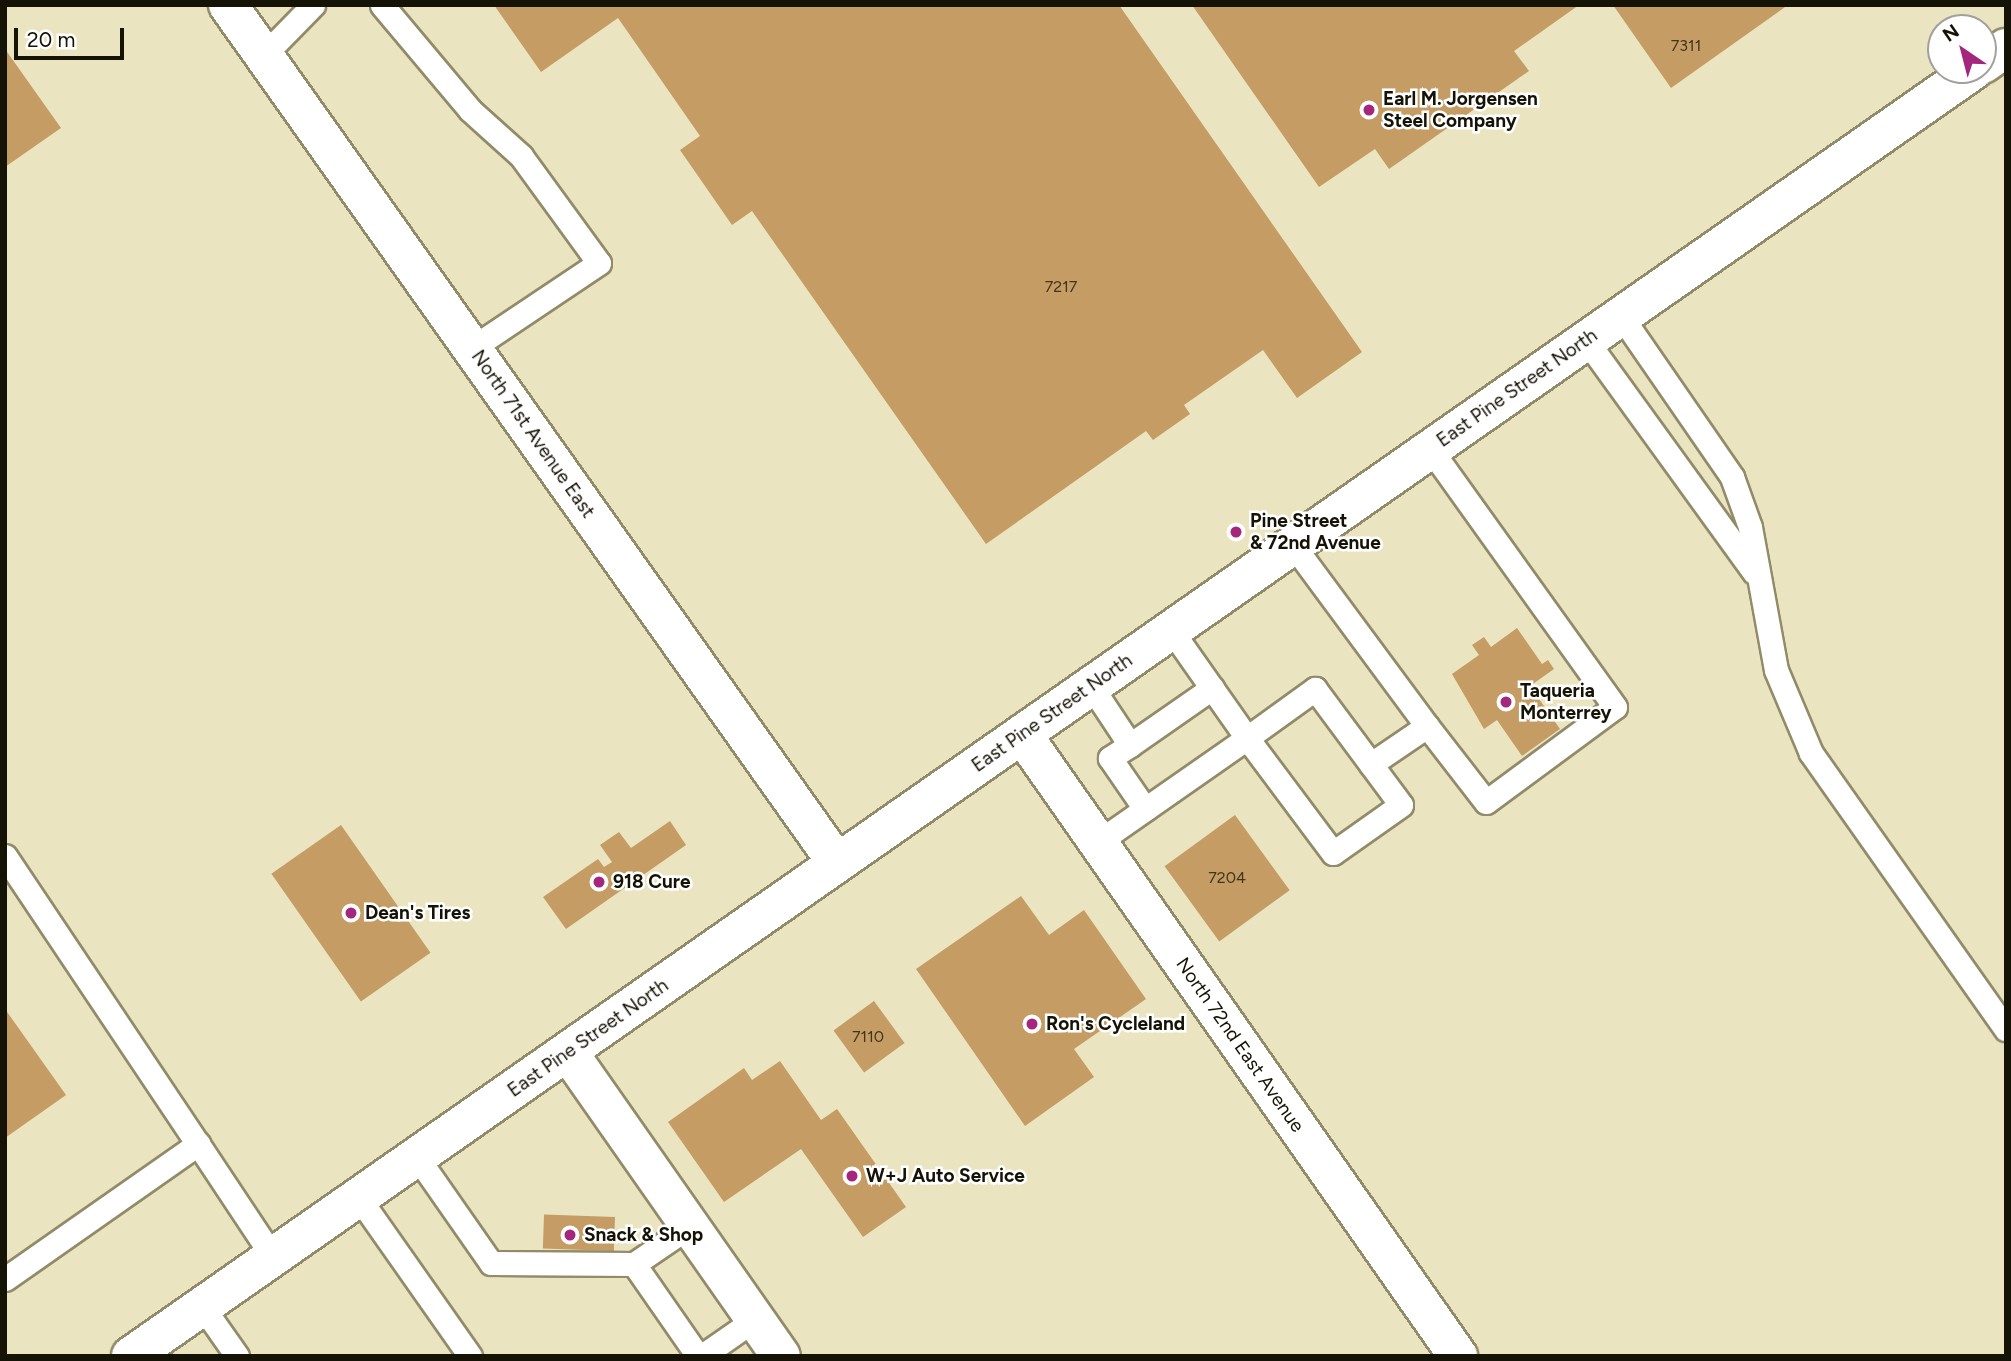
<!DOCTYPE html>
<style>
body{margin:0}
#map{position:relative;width:2011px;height:1361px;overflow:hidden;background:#ebe4c0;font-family:Figtree,sans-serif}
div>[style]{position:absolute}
.building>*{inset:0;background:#c49c64;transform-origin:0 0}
.roads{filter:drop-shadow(2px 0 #918b69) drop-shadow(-2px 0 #918b69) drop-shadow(0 2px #918b69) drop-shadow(0 -2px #918b69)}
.lane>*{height:23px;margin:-11.5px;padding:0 11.5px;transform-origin:11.5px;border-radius:11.5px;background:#fff}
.street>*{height:38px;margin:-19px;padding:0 19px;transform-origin:19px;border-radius:19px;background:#fff}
.secondary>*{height:38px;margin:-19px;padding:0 19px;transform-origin:19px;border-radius:19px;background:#fff}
.dots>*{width:19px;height:19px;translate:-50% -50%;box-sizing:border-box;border:4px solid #fff;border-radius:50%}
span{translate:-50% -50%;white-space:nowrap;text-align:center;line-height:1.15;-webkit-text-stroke:5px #fff;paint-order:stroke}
.number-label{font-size:16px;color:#41341e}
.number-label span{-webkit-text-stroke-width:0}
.poi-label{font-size:19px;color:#151206;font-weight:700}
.left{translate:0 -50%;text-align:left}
.street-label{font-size:19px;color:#151206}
.frame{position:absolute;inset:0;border:7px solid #151206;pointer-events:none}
.north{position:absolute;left:1927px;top:14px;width:70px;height:70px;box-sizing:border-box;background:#fff;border:2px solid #a1a09b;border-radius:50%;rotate:325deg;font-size:19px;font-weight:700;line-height:28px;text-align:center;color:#151206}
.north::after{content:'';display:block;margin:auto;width:24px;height:32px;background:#a3277c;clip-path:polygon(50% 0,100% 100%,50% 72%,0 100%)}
.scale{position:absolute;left:14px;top:28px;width:110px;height:32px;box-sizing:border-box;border:4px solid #151206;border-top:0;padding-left:9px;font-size:21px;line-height:24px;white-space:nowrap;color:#151206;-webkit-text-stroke:5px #fff;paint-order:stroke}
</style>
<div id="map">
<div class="building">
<i style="clip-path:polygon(494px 5px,1119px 5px,1362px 352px,1297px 398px,1263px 350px,1184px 405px,1190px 414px,1153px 440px,1146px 431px,986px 544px,752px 211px,732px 225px,680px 150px,700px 136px,618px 18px,541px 72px)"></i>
<i style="clip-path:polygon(1192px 5px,1579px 5px,1514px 51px,1529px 71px,1389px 169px,1375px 149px,1319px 187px)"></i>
<i style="clip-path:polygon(1613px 5px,1788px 5px,1671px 88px)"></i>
<i style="clip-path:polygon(5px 49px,61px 128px,5px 167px)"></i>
<i style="clip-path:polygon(1517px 628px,1542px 664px,1548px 660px,1554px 669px,1530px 686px,1560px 729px,1522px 756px,1497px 720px,1484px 729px,1452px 674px,1479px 655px,1472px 645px,1484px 637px,1491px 647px)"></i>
<i style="left:1235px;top:815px;width:93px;height:87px;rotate:54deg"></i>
<i style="clip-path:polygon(670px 821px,686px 845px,566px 929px,543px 897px,598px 859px,604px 867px,612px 862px,600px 845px,619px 832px,631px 848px)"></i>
<i style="left:341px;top:825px;width:156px;height:85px;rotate:55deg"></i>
<i style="clip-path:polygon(1021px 896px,1049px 935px,1084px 910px,1146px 999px,1074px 1049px,1094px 1077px,1025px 1126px,916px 969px)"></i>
<i style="left:874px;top:1001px;width:52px;height:50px;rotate:54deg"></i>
<i style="clip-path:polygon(5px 1009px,66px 1095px,5px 1138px)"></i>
<i style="clip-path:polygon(780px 1061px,821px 1120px,837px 1109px,906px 1207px,863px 1237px,801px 1149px,724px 1202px,668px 1122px,744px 1068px,752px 1080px)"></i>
<i style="left:615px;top:1217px;width:34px;height:71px;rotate:92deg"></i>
</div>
<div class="roads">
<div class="lane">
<i style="left:382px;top:5px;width:137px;rotate:50deg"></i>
<i style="left:470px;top:110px;width:69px;rotate:42deg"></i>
<i style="left:521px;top:156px;width:132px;rotate:53.9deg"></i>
<i style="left:599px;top:263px;width:153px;rotate:146.2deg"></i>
<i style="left:264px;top:55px;width:70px;rotate:-45.6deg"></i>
<i style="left:1621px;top:316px;width:196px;rotate:55.4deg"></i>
<i style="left:1732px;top:477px;width:53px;rotate:70.2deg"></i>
<i style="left:1750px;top:527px;width:145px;rotate:79.7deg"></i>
<i style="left:1776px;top:670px;width:90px;rotate:67.1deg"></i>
<i style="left:1811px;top:753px;width:338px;rotate:54.8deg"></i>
<i style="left:1586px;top:340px;width:286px;rotate:54.1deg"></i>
<i style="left:1293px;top:545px;width:225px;rotate:53.5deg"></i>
<i style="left:1427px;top:726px;width:68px;rotate:145.8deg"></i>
<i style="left:1091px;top:686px;width:71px;rotate:56.5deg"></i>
<i style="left:1130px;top:745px;width:100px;rotate:-34.8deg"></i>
<i style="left:1315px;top:689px;width:144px;rotate:53.4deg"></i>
<i style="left:1401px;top:805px;width:83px;rotate:144.8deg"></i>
<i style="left:1333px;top:853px;width:144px;rotate:-126.8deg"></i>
<i style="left:1247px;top:738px;width:84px;rotate:-35.8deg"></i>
<i style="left:1427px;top:726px;width:96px;rotate:52.2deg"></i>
<i style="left:1486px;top:802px;width:160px;rotate:-36.4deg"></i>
<i style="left:1615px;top:707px;width:317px;rotate:-125.6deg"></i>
<i style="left:1130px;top:745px;width:24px;rotate:147deg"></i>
<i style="left:1110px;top:758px;width:62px;rotate:55.5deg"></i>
<i style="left:1098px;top:842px;width:182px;rotate:-34.9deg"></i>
<i style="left:1247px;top:738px;width:132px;rotate:-125.1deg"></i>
<i style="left:5px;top:856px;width:347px;rotate:56.2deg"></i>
<i style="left:417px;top:1157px;width:129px;rotate:55.1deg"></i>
<i style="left:491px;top:1263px;width:143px;rotate:0.4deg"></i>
<i style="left:634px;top:1264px;width:68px;rotate:-34.2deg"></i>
<i style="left:359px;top:1198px;width:193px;rotate:54.9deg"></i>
<i style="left:634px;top:1264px;width:112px;rotate:55.2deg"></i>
<i style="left:5px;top:1279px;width:236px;rotate:-35deg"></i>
<i style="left:198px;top:1144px;width:136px;rotate:56.4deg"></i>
<i style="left:202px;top:1306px;width:61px;rotate:55deg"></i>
<i style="left:702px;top:1356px;width:65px;rotate:-34.9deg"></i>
</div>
<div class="street">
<i style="left:228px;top:5px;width:1052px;rotate:54.63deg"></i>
<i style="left:1022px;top:734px;width:760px;rotate:54.97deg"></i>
<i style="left:568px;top:1052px;width:371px;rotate:55deg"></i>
</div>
<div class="secondary">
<i style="left:1983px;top:64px;width:28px;rotate:-35deg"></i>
<i style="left:131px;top:1356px;width:2247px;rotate:-34.91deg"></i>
</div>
</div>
<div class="dots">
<i style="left:1369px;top:110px;background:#a3277c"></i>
<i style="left:1236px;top:532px;background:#a3277c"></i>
<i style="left:1506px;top:702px;background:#a3277c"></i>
<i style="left:599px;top:882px;background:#a3277c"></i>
<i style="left:351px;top:913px;background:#a3277c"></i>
<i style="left:1032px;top:1024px;background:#a3277c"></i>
<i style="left:852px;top:1176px;background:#a3277c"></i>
<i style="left:570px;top:1235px;background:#a3277c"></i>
</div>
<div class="number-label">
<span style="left:1686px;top:46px">7311</span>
<span style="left:1061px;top:287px">7217</span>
<span style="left:1227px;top:878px">7204</span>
<span style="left:868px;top:1037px">7110</span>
</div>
<div class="poi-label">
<span class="left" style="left:1383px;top:110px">Earl M. Jorgensen<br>Steel Company</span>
<span class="left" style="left:1250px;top:532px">Pine Street<br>&amp; 72nd Avenue</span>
<span class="left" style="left:1520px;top:702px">Taqueria<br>Monterrey</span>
<span class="left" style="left:613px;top:882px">918 Cure</span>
<span class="left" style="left:365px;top:913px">Dean's Tires</span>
<span class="left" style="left:1046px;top:1024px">Ron's Cycleland</span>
<span class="left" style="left:866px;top:1176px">W+J Auto Service</span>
<span class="left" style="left:584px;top:1235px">Snack &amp; Shop</span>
</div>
<div class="street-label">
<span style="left:1517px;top:388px;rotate:-35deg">East Pine Street North</span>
<span style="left:533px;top:434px;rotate:55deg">North 71st Avenue East</span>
<span style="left:1052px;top:713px;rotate:-35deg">East Pine Street North</span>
<span style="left:588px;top:1038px;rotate:-35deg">East Pine Street North</span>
<span style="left:1240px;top:1045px;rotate:55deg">North 72nd East Avenue</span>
</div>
<div class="frame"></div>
<div class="north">N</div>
<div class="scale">20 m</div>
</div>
